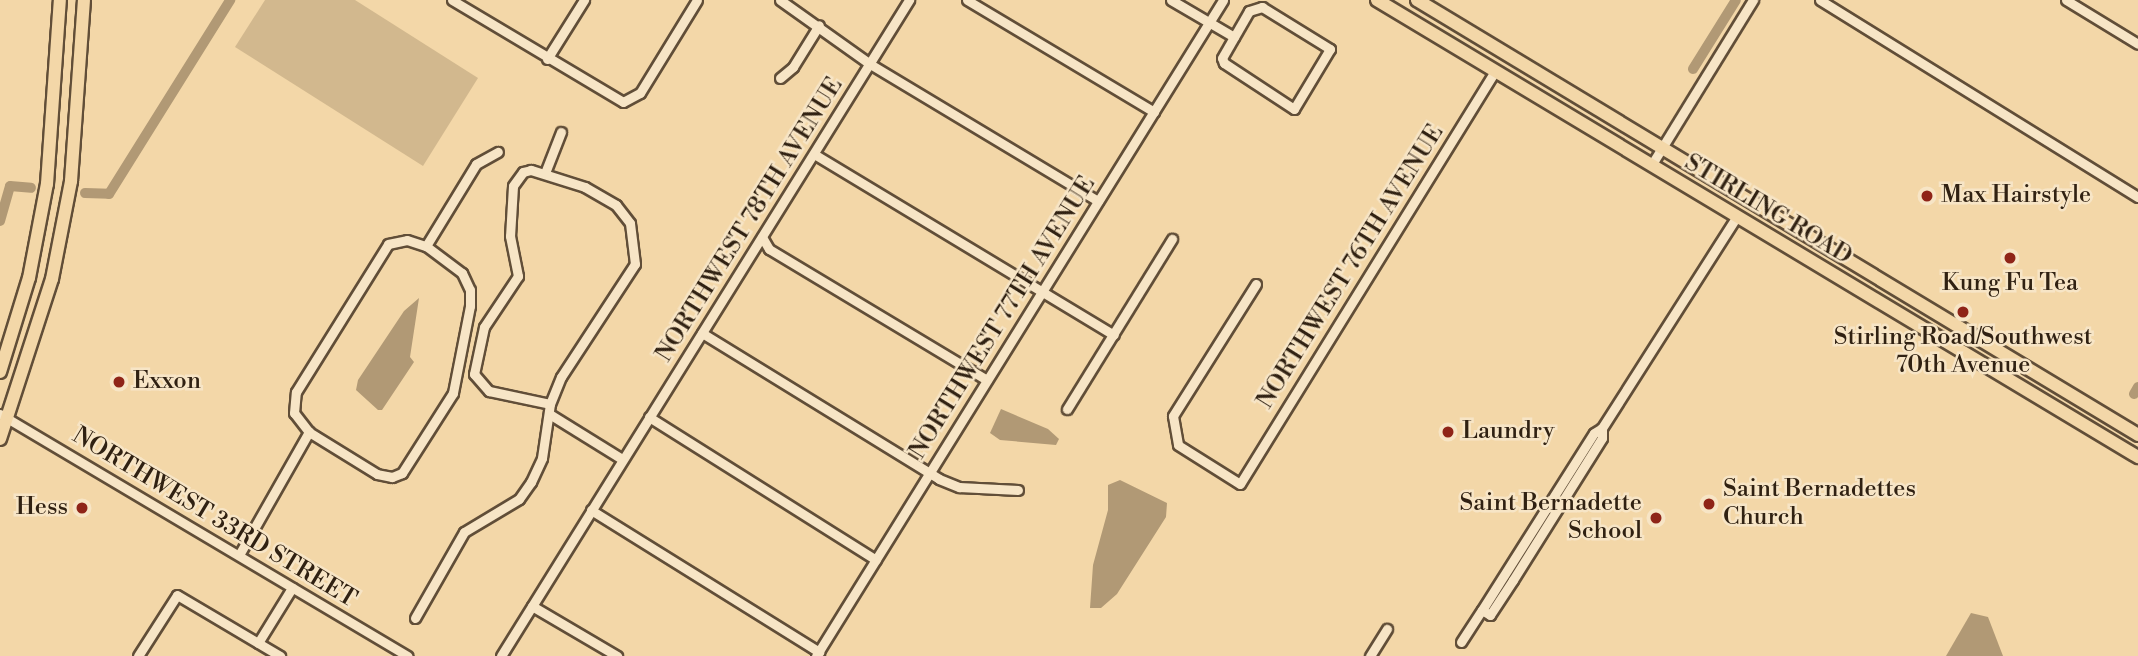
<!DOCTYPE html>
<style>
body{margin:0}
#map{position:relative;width:2138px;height:656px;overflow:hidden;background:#f3d7a8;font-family:"Libre Bodoni",serif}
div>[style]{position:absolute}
.green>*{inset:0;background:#d2b88e}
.water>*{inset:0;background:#b19975}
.canal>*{height:10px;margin:-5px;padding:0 5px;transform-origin:5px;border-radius:5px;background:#b19975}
.roads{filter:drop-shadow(2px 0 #614e38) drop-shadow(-2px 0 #614e38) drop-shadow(0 2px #614e38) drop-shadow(0 -2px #614e38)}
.minor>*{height:9px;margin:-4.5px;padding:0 4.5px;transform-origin:4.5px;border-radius:4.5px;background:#f7e5c6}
.major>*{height:12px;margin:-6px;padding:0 6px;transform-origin:6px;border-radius:6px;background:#f3d7a8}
.dots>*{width:19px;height:19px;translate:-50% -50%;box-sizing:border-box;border:4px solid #f7e5c6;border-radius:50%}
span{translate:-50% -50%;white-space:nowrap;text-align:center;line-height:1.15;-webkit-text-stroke:5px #f7e5c6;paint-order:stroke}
.poi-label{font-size:24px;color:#302112}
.left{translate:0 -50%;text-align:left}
.right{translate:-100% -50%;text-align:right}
.street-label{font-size:24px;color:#302112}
</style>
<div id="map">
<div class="green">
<i style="clip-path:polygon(265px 0,355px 0,478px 78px,423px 166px,235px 47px)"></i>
</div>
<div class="water">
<i style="clip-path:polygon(419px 298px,410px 357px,414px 362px,382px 410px,378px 410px,356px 390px,358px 380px,404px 311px)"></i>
<i style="clip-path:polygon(1001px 409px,1048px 429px,1059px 439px,1056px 445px,1000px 440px,990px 433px)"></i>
<i style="clip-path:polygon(1120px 480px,1167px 503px,1166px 517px,1117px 594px,1101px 608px,1090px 608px,1093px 565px,1108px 510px,1108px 485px)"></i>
<i style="clip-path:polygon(1971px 613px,1988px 617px,2003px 656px,1946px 656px)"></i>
</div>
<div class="canal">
<i style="left:1693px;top:69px;width:81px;rotate:-58.1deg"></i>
<i style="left:85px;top:193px;width:24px;rotate:2deg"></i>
<i style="left:109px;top:194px;width:229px;rotate:-58deg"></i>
<i style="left:0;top:221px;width:36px;rotate:-74deg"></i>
<i style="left:10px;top:186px;width:21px;rotate:5deg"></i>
<i style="left:2134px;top:394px;width:8px;rotate:-60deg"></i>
</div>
<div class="roads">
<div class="minor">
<i style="left:452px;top:0;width:199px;rotate:30.8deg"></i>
<i style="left:623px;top:102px;width:19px;rotate:-28deg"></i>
<i style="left:640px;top:93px;width:109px;rotate:-58.5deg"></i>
<i style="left:780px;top:0;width:110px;rotate:35.4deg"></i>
<i style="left:870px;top:64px;width:266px;rotate:31deg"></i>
<i style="left:967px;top:0;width:218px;rotate:30.9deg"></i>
<i style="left:1171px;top:0;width:73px;rotate:30.4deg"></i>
<i style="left:1820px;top:0;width:374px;rotate:31.8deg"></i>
<i style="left:2066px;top:0;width:84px;rotate:31.4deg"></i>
<i style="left:1262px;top:7px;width:80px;rotate:31.7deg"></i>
<i style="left:1330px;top:49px;width:70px;rotate:121deg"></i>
<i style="left:1294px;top:109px;width:84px;rotate:-146.7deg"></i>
<i style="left:1224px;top:63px;width:5px;rotate:-112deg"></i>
<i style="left:1222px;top:58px;width:54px;rotate:-60.1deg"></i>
<i style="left:1249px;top:11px;width:14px;rotate:-17deg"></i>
<i style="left:547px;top:59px;width:70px;rotate:-57.9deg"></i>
<i style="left:780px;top:78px;width:17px;rotate:-40deg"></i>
<i style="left:793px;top:67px;width:49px;rotate:-58.2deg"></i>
<i style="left:814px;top:154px;width:350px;rotate:31.1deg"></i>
<i style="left:1652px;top:164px;width:193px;rotate:-58.4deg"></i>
<i style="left:545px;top:173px;width:44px;rotate:-68.7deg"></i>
<i style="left:762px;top:237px;width:14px;rotate:60deg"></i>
<i style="left:769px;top:249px;width:254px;rotate:31deg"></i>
<i style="left:407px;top:240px;width:20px;rotate:18deg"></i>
<i style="left:426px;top:246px;width:45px;rotate:36.9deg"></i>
<i style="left:462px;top:273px;width:19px;rotate:65deg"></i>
<i style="left:470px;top:290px;width:16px;rotate:90deg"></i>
<i style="left:470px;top:306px;width:89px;rotate:101.1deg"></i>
<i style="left:453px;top:393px;width:95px;rotate:122.5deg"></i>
<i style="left:402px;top:473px;width:11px;rotate:158deg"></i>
<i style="left:392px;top:477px;width:15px;rotate:-169deg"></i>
<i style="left:377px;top:474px;width:80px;rotate:-148.3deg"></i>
<i style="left:309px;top:432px;width:24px;rotate:-128deg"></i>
<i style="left:294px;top:413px;width:21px;rotate:-85deg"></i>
<i style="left:296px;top:392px;width:174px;rotate:-58.1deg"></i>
<i style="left:388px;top:244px;width:19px;rotate:-12deg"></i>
<i style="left:426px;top:246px;width:96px;rotate:-58.6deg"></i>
<i style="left:476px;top:164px;width:25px;rotate:-29deg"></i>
<i style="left:1256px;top:284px;width:156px;rotate:122.2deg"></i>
<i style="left:1173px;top:416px;width:29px;rotate:80deg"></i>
<i style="left:1178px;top:445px;width:73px;rotate:32.2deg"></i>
<i style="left:1240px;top:484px;width:485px;rotate:-58.3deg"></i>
<i style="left:702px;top:333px;width:278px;rotate:31.6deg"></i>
<i style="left:939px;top:479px;width:22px;rotate:22deg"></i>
<i style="left:959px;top:487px;width:59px;rotate:2.9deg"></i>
<i style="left:1067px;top:409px;width:200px;rotate:-58.3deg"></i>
<i style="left:0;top:414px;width:474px;rotate:30.7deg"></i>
<i style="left:551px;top:415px;width:84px;rotate:31.8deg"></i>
<i style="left:649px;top:417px;width:268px;rotate:32.2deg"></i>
<i style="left:1602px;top:428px;width:10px;rotate:90deg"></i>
<i style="left:1602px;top:438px;width:168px;rotate:122.1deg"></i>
<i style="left:1513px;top:580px;width:42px;rotate:123.3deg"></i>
<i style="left:1490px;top:615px;width:9px;rotate:-148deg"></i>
<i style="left:1482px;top:610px;width:209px;rotate:-57.7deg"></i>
<i style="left:1594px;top:433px;width:9px;rotate:-32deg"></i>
<i style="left:1602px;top:428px;width:251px;rotate:-57.5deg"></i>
<i style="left:591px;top:510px;width:269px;rotate:31.9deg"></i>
<i style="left:239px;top:555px;width:142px;rotate:-60.4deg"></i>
<i style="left:532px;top:606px;width:99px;rotate:30.5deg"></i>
<i style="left:415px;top:618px;width:99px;rotate:-60.3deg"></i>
<i style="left:464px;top:532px;width:64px;rotate:-31deg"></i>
<i style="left:519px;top:499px;width:21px;rotate:-55deg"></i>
<i style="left:531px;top:482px;width:26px;rotate:-65deg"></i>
<i style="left:542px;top:458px;width:55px;rotate:-81.6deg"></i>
<i style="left:550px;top:404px;width:29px;rotate:-68deg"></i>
<i style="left:561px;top:377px;width:135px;rotate:-56.8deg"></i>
<i style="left:635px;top:264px;width:41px;rotate:-97deg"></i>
<i style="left:630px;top:223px;width:23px;rotate:-128deg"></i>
<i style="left:616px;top:205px;width:36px;rotate:-150deg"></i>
<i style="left:585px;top:187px;width:57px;rotate:-162.5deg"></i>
<i style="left:531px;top:170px;width:8px;rotate:166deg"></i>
<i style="left:523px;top:172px;width:17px;rotate:126deg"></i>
<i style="left:513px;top:186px;width:50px;rotate:93.4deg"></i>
<i style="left:510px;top:236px;width:41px;rotate:78.7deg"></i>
<i style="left:518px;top:276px;width:61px;rotate:123.7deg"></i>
<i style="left:484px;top:327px;width:48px;rotate:102deg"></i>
<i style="left:474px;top:374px;width:23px;rotate:49deg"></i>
<i style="left:489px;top:391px;width:62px;rotate:12deg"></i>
<i style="left:1461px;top:642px;width:38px;rotate:-57deg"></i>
<i style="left:258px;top:643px;width:65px;rotate:-58.3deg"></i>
<i style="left:138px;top:656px;width:72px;rotate:-57.4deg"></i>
<i style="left:177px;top:595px;width:120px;rotate:30.6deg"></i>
<i style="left:501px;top:656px;width:773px;rotate:-58.12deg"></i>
<i style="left:816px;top:656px;width:772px;rotate:-58.18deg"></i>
<i style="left:1370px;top:656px;width:32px;rotate:-58deg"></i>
</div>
<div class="major">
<i style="left:1377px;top:0;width:888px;rotate:30.99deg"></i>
<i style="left:1417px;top:0;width:842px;rotate:31.1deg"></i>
<i style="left:0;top:372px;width:98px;rotate:-72.9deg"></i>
<i style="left:29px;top:278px;width:96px;rotate:-79.2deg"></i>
<i style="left:47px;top:184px;width:184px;rotate:-86deg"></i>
<i style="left:0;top:439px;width:168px;rotate:-72deg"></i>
<i style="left:52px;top:279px;width:100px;rotate:-79deg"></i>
<i style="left:71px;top:181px;width:181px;rotate:-85.9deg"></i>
</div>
</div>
<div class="dots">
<i style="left:1927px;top:196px;background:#8f2418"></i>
<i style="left:2010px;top:258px;background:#8f2418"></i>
<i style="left:1963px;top:312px;background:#8f2418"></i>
<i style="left:119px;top:382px;background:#8f2418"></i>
<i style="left:1448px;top:432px;background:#8f2418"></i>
<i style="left:1709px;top:504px;background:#8f2418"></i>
<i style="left:82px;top:508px;background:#8f2418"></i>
<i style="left:1656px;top:518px;background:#8f2418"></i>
</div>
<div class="poi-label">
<span class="left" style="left:1941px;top:196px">Max Hairstyle</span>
<span style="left:2010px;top:284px">Kung Fu Tea</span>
<span style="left:1963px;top:352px">Stirling Road/Southwest<br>70th Avenue</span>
<span class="left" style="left:133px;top:382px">Exxon</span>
<span class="left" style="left:1462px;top:432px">Laundry</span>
<span class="left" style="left:1723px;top:504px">Saint Bernadettes<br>Church</span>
<span class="right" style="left:1642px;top:518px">Saint Bernadette<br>School</span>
<span class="right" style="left:68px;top:508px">Hess</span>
</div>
<div class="street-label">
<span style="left:1768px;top:210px;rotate:31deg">STIRLING ROAD</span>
<span style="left:750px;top:220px;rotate:-58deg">NORTHWEST 78TH AVENUE</span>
<span style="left:1351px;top:267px;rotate:-58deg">NORTHWEST 76TH AVENUE</span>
<span style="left:1003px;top:318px;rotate:-58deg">NORTHWEST 77TH AVENUE</span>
<span style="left:214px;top:518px;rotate:31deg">NORTHWEST 33RD STREET</span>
</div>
</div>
